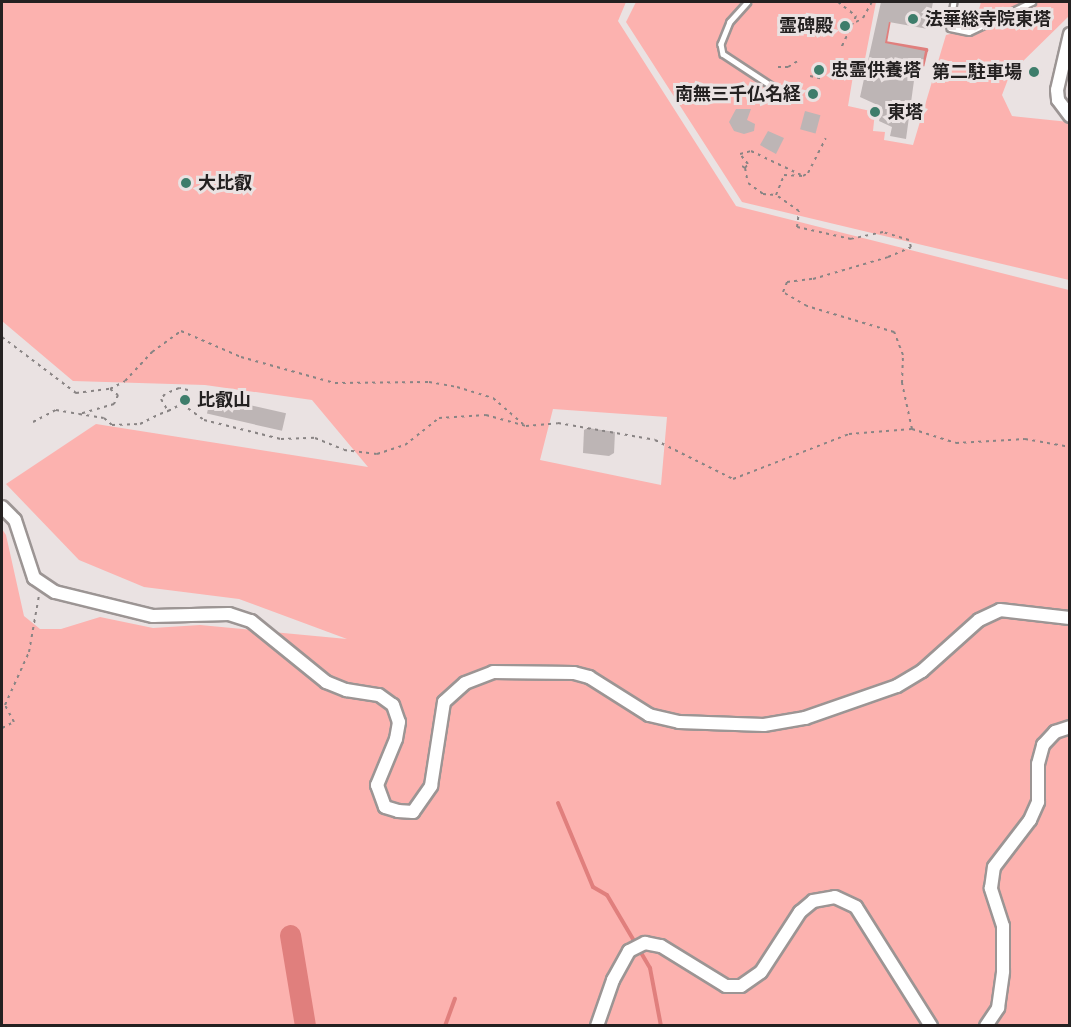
<!DOCTYPE html>
<meta charset="utf-8">
<style>
body{margin:0}
#map{position:relative;width:1071px;height:1027px;overflow:hidden;background:#eae2e2;font-family:Inter,"Noto Sans JP",sans-serif}
div>[style]{position:absolute}
.green>*{inset:0;background:#fcb2af}
.stream>*{height:4px;margin:-2px;padding:0 2px;transform-origin:2px;border-radius:2px;background:#e07f7d}
.river>*{height:21px;margin:-10.5px;padding:0 10.5px;transform-origin:10.5px;border-radius:10.5px;background:#e07f7d}
.building>*{inset:0;background:#bdb5b5;transform-origin:0 0}
.path>*{height:2px;margin-top:-1px;transform-origin:0;background:repeating-linear-gradient(90deg,#898484 0 3px,transparent 0 7.5px)}
.roads{filter:drop-shadow(2px 0 #9c9594) drop-shadow(-2px 0 #9c9594) drop-shadow(0 2px #9c9594) drop-shadow(0 -2px #9c9594)}
.service>*{height:4.5px;margin:-2.25px;padding:0 2.25px;transform-origin:2.25px;border-radius:2.25px;background:#fff}
.tertiary>*{height:12px;margin:-6px;padding:0 6px;transform-origin:6px;border-radius:6px;background:#fff}
.dots>*{width:16px;height:16px;translate:-50% -50%;box-sizing:border-box;border:3px solid #eae2e2;border-radius:50%}
span{translate:-50% -50%;white-space:nowrap;text-align:center;line-height:1.15;-webkit-text-stroke:6px #eae2e2;paint-order:stroke}
.poi-label{font-size:18px;color:#242121;font-weight:700}
.left{translate:0 -50%;text-align:left}
.right{translate:-100% -50%;text-align:right}
.frame{position:absolute;inset:0;border:3px solid #242121;pointer-events:none}
</style>
<div id="map">
<div class="green">
<i style="clip-path:polygon(evenodd,2px 2px,626px 2px,618px 21px,736px 206px,1069px 290px,1069px 1025px,2px 1025px,2px 529px,6px 535px,24px 616px,40px 629px,61px 629px,100px 617px,153px 628px,200px 625px,347px 639px,239px 599px,144px 587px,79px 560px,6px 484px,96px 424px,368px 467px,312px 400px,205px 385px,73px 381px,2px 321px,2px 2px,553px 409px,667px 417px,661px 485px,540px 460px,553px 409px)"></i>
<i style="clip-path:polygon(636px 2px,876px 2px,865px 59px,856px 58px,848px 106px,875px 112px,873px 131px,885px 132px,884px 140px,913px 145px,946px 35px,974px 28px,981px 2px,1069px 2px,1068px 17px,1010px 74px,1002px 95px,1012px 116px,1069px 122px,1069px 280px,742px 202px,626px 22px)"></i>
</div>
<div class="stream">
<i style="left:889px;top:20px;width:23px;rotate:100deg"></i>
<i style="left:885px;top:43px;width:42px;rotate:9.7deg"></i>
<i style="left:926px;top:50px;width:18px;rotate:103deg"></i>
<i style="left:558px;top:803px;width:91px;rotate:67.4deg"></i>
<i style="left:593px;top:887px;width:16px;rotate:30deg"></i>
<i style="left:607px;top:895px;width:85px;rotate:59.5deg"></i>
<i style="left:650px;top:968px;width:59px;rotate:79.3deg"></i>
<i style="left:445px;top:1026px;width:29px;rotate:-70deg"></i>
</div>
<div class="river">
<i style="left:290px;top:935px;width:92px;rotate:80.6deg"></i>
</div>
<div class="building">
<i style="clip-path:polygon(881px 2px,933px 2px,928px 29px,889px 22px,885px 43px,925px 51px,922px 67px,916px 66px,906px 139px,890px 136px,892px 127px,879px 121px,882px 107px,860px 97px)"></i>
<i style="clip-path:polygon(736px 109px,751px 109px,747px 120px,755px 124px,754px 131px,744px 134px,734px 131px,729px 122px)"></i>
<i style="left:805px;top:111px;width:16px;height:19px;rotate:15deg"></i>
<i style="clip-path:polygon(768px 131px,784px 138px,776px 154px,760px 145px)"></i>
<i style="left:211px;top:396px;width:77px;height:18px;rotate:13deg"></i>
<i style="clip-path:polygon(588px 428px,615px 432px,614px 453px,609px 456px,583px 453px,584px 430px)"></i>
</div>
<div class="path">
<i style="left:838px;top:2px;width:23px;rotate:38deg"></i>
<i style="left:856px;top:16px;width:35px;rotate:115deg"></i>
<i style="left:931px;top:14px;width:12px;rotate:9deg"></i>
<i style="left:856px;top:22px;width:8px;rotate:-30deg"></i>
<i style="left:863px;top:18px;width:18px;rotate:-61deg"></i>
<i style="left:778px;top:67px;width:10px"></i>
<i style="left:788px;top:67px;width:13px;rotate:-32deg"></i>
<i style="left:822px;top:71px;width:3px"></i>
<i style="left:810px;top:76px;width:14px;rotate:12deg"></i>
<i style="left:742px;top:166px;width:4px;rotate:34deg"></i>
<i style="left:745px;top:168px;width:5px;rotate:-53deg"></i>
<i style="left:748px;top:164px;width:13px;rotate:-129deg"></i>
<i style="left:740px;top:154px;width:11px;rotate:-15deg"></i>
<i style="left:751px;top:151px;width:55px;rotate:25.6deg"></i>
<i style="left:745px;top:168px;width:15px;rotate:79deg"></i>
<i style="left:748px;top:183px;width:19px;rotate:36deg"></i>
<i style="left:763px;top:194px;width:13px;rotate:4deg"></i>
<i style="left:776px;top:195px;width:22px;rotate:-68deg"></i>
<i style="left:784px;top:175px;width:19px;rotate:3deg"></i>
<i style="left:803px;top:176px;width:6px;rotate:-31deg"></i>
<i style="left:808px;top:173px;width:39px;rotate:-63deg"></i>
<i style="left:2px;top:337px;width:93px;rotate:37.1deg"></i>
<i style="left:76px;top:393px;width:34px;rotate:-7deg"></i>
<i style="left:110px;top:389px;width:17px;rotate:-28deg"></i>
<i style="left:125px;top:381px;width:40px;rotate:-47deg"></i>
<i style="left:152px;top:352px;width:36px;rotate:-36deg"></i>
<i style="left:181px;top:331px;width:65px;rotate:23.4deg"></i>
<i style="left:241px;top:357px;width:98px;rotate:15.5deg"></i>
<i style="left:335px;top:383px;width:94px;rotate:-0.6deg"></i>
<i style="left:429px;top:382px;width:28px;rotate:10deg"></i>
<i style="left:457px;top:387px;width:38px;rotate:17deg"></i>
<i style="left:493px;top:398px;width:40px;rotate:41deg"></i>
<i style="left:110px;top:389px;width:10px;rotate:37deg"></i>
<i style="left:118px;top:395px;width:10px;rotate:114deg"></i>
<i style="left:114px;top:404px;width:36px;rotate:164deg"></i>
<i style="left:79px;top:414px;width:25px;rotate:9deg"></i>
<i style="left:104px;top:418px;width:11px;rotate:41deg"></i>
<i style="left:112px;top:425px;width:28px;rotate:-2deg"></i>
<i style="left:140px;top:424px;width:22px;rotate:-27deg"></i>
<i style="left:160px;top:414px;width:9px;rotate:-21deg"></i>
<i style="left:168px;top:411px;width:16px;rotate:-27deg"></i>
<i style="left:182px;top:404px;width:15px;rotate:-67deg"></i>
<i style="left:188px;top:390px;width:9px;rotate:-167deg"></i>
<i style="left:179px;top:388px;width:15px;rotate:157deg"></i>
<i style="left:165px;top:394px;width:6px;rotate:129deg"></i>
<i style="left:161px;top:399px;width:14px;rotate:60deg"></i>
<i style="left:182px;top:404px;width:27px;rotate:36deg"></i>
<i style="left:204px;top:420px;width:79px;rotate:13.9deg"></i>
<i style="left:281px;top:439px;width:34px;rotate:-2deg"></i>
<i style="left:315px;top:438px;width:31px;rotate:22deg"></i>
<i style="left:344px;top:450px;width:33px;rotate:7deg"></i>
<i style="left:377px;top:454px;width:29px;rotate:-18deg"></i>
<i style="left:405px;top:445px;width:43px;rotate:-38.5deg"></i>
<i style="left:439px;top:418px;width:47px;rotate:-3.7deg"></i>
<i style="left:486px;top:415px;width:41px;rotate:15.4deg"></i>
<i style="left:526px;top:426px;width:32px;rotate:-5deg"></i>
<i style="left:558px;top:423px;width:98px;rotate:9.9deg"></i>
<i style="left:655px;top:440px;width:87px;rotate:26.6deg"></i>
<i style="left:733px;top:479px;width:124px;rotate:-21.2deg"></i>
<i style="left:849px;top:434px;width:63px;rotate:-4.5deg"></i>
<i style="left:912px;top:429px;width:47px;rotate:-102.3deg"></i>
<i style="left:902px;top:383px;width:28px;rotate:-88deg"></i>
<i style="left:903px;top:355px;width:25px;rotate:-111deg"></i>
<i style="left:894px;top:332px;width:91px;rotate:-163.4deg"></i>
<i style="left:807px;top:306px;width:28px;rotate:-150deg"></i>
<i style="left:783px;top:292px;width:11px;rotate:-68deg"></i>
<i style="left:787px;top:282px;width:26px;rotate:-7deg"></i>
<i style="left:813px;top:279px;width:78px;rotate:-16.3deg"></i>
<i style="left:888px;top:257px;width:25px;rotate:-23deg"></i>
<i style="left:911px;top:247px;width:7px;rotate:-106deg"></i>
<i style="left:909px;top:240px;width:27px;rotate:-163deg"></i>
<i style="left:883px;top:232px;width:33px;rotate:168deg"></i>
<i style="left:851px;top:239px;width:55px;rotate:-167.5deg"></i>
<i style="left:797px;top:227px;width:16px;rotate:-83deg"></i>
<i style="left:799px;top:211px;width:28px;rotate:-145deg"></i>
<i style="left:33px;top:422px;width:26px;rotate:-28deg"></i>
<i style="left:56px;top:410px;width:23px;rotate:10deg"></i>
<i style="left:912px;top:429px;width:46px;rotate:17.7deg"></i>
<i style="left:956px;top:443px;width:69px;rotate:-3.3deg"></i>
<i style="left:1025px;top:439px;width:46px;rotate:10.1deg"></i>
<i style="left:2px;top:728px;width:13px;rotate:-27deg"></i>
<i style="left:14px;top:722px;width:19px;rotate:-118deg"></i>
<i style="left:5px;top:705px;width:58px;rotate:-65.6deg"></i>
<i style="left:29px;top:652px;width:58px;rotate:-80deg"></i>
</div>
<div class="roads">
<div class="service">
<i style="left:748px;top:2px;width:27px;rotate:132deg"></i>
<i style="left:730px;top:22px;width:24px;rotate:112deg"></i>
<i style="left:721px;top:44px;width:10px;rotate:79deg"></i>
<i style="left:723px;top:54px;width:80px;rotate:33.3deg"></i>
<i style="left:954px;top:2px;width:26px;rotate:99deg"></i>
<i style="left:950px;top:28px;width:19px;rotate:12deg"></i>
<i style="left:969px;top:32px;width:70px;rotate:-25.5deg"></i>
</div>
<div class="tertiary">
<i style="left:1070px;top:34px;width:57px;rotate:103.1deg"></i>
<i style="left:1057px;top:90px;width:10px;rotate:84deg"></i>
<i style="left:1058px;top:100px;width:20px;rotate:53deg"></i>
<i style="left:2px;top:507px;width:18px;rotate:45deg"></i>
<i style="left:15px;top:520px;width:61px;rotate:71.9deg"></i>
<i style="left:34px;top:578px;width:25px;rotate:34deg"></i>
<i style="left:55px;top:592px;width:101px;rotate:13.8deg"></i>
<i style="left:153px;top:616px;width:76px;rotate:-1.5deg"></i>
<i style="left:229px;top:614px;width:23px;rotate:18deg"></i>
<i style="left:251px;top:621px;width:97px;rotate:39.1deg"></i>
<i style="left:326px;top:682px;width:22px;rotate:22deg"></i>
<i style="left:346px;top:690px;width:33px;rotate:9deg"></i>
<i style="left:379px;top:695px;width:17px;rotate:36deg"></i>
<i style="left:393px;top:705px;width:18px;rotate:71deg"></i>
<i style="left:399px;top:722px;width:17px;rotate:100deg"></i>
<i style="left:396px;top:739px;width:50px;rotate:112.4deg"></i>
<i style="left:377px;top:785px;width:23px;rotate:70deg"></i>
<i style="left:385px;top:807px;width:14px;rotate:17deg"></i>
<i style="left:398px;top:811px;width:15px;rotate:4deg"></i>
<i style="left:413px;top:812px;width:32px;rotate:-55deg"></i>
<i style="left:431px;top:786px;width:85px;rotate:-81.2deg"></i>
<i style="left:444px;top:702px;width:28px;rotate:-42deg"></i>
<i style="left:465px;top:683px;width:30px;rotate:-21deg"></i>
<i style="left:493px;top:672px;width:81px;rotate:0.7deg"></i>
<i style="left:574px;top:673px;width:16px;rotate:15deg"></i>
<i style="left:589px;top:677px;width:71px;rotate:32.3deg"></i>
<i style="left:649px;top:715px;width:31px;rotate:13deg"></i>
<i style="left:679px;top:722px;width:85px;rotate:2deg"></i>
<i style="left:764px;top:725px;width:42px;rotate:-9.7deg"></i>
<i style="left:805px;top:718px;width:97px;rotate:-19.2deg"></i>
<i style="left:897px;top:686px;width:29px;rotate:-31deg"></i>
<i style="left:922px;top:671px;width:76px;rotate:-41.8deg"></i>
<i style="left:979px;top:620px;width:23px;rotate:-25deg"></i>
<i style="left:1000px;top:610px;width:70px;rotate:6.5deg"></i>
<i style="left:597px;top:1026px;width:49px;rotate:-70.8deg"></i>
<i style="left:613px;top:980px;width:33px;rotate:-61deg"></i>
<i style="left:629px;top:951px;width:18px;rotate:-27deg"></i>
<i style="left:645px;top:943px;width:16px;rotate:11deg"></i>
<i style="left:661px;top:946px;width:76px;rotate:31.6deg"></i>
<i style="left:726px;top:986px;width:15px"></i>
<i style="left:741px;top:986px;width:24px;rotate:-35deg"></i>
<i style="left:761px;top:972px;width:72px;rotate:-57deg"></i>
<i style="left:800px;top:912px;width:17px;rotate:-40deg"></i>
<i style="left:813px;top:901px;width:22px;rotate:-10deg"></i>
<i style="left:835px;top:897px;width:23px;rotate:25deg"></i>
<i style="left:856px;top:907px;width:141px;rotate:57.8deg"></i>
<i style="left:986px;top:1026px;width:22px;rotate:-56deg"></i>
<i style="left:998px;top:1008px;width:37px;rotate:-82deg"></i>
<i style="left:1003px;top:971px;width:45px;rotate:-90deg"></i>
<i style="left:1003px;top:926px;width:40px;rotate:-108deg"></i>
<i style="left:991px;top:888px;width:21px;rotate:-82deg"></i>
<i style="left:994px;top:867px;width:59px;rotate:-52.5deg"></i>
<i style="left:1030px;top:820px;width:20px;rotate:-66deg"></i>
<i style="left:1038px;top:802px;width:38px;rotate:-90deg"></i>
<i style="left:1038px;top:764px;width:20px;rotate:-75deg"></i>
<i style="left:1043px;top:745px;width:18px;rotate:-47deg"></i>
<i style="left:1055px;top:732px;width:16px;rotate:-18deg"></i>
</div>
</div>
<div class="dots">
<i style="left:913px;top:19px;background:#3e7d6b"></i>
<i style="left:845px;top:26px;background:#3e7d6b"></i>
<i style="left:819px;top:70px;background:#3e7d6b"></i>
<i style="left:1034px;top:72px;background:#3e7d6b"></i>
<i style="left:813px;top:94px;background:#3e7d6b"></i>
<i style="left:875px;top:112px;background:#3e7d6b"></i>
<i style="left:186px;top:183px;background:#3e7d6b"></i>
<i style="left:185px;top:400px;background:#3e7d6b"></i>
</div>
<div class="poi-label">
<span class="left" style="left:925px;top:19px">法華総寺院東塔</span>
<span class="right" style="left:833px;top:26px">霊碑殿</span>
<span class="left" style="left:831px;top:70px">忠霊供養塔</span>
<span class="right" style="left:1022px;top:72px">第二駐車場</span>
<span class="right" style="left:801px;top:94px">南無三千仏名経</span>
<span class="left" style="left:887px;top:112px">東塔</span>
<span class="left" style="left:198px;top:183px">大比叡</span>
<span class="left" style="left:197px;top:400px">比叡山</span>
</div>
<div class="frame"></div>
</div>
